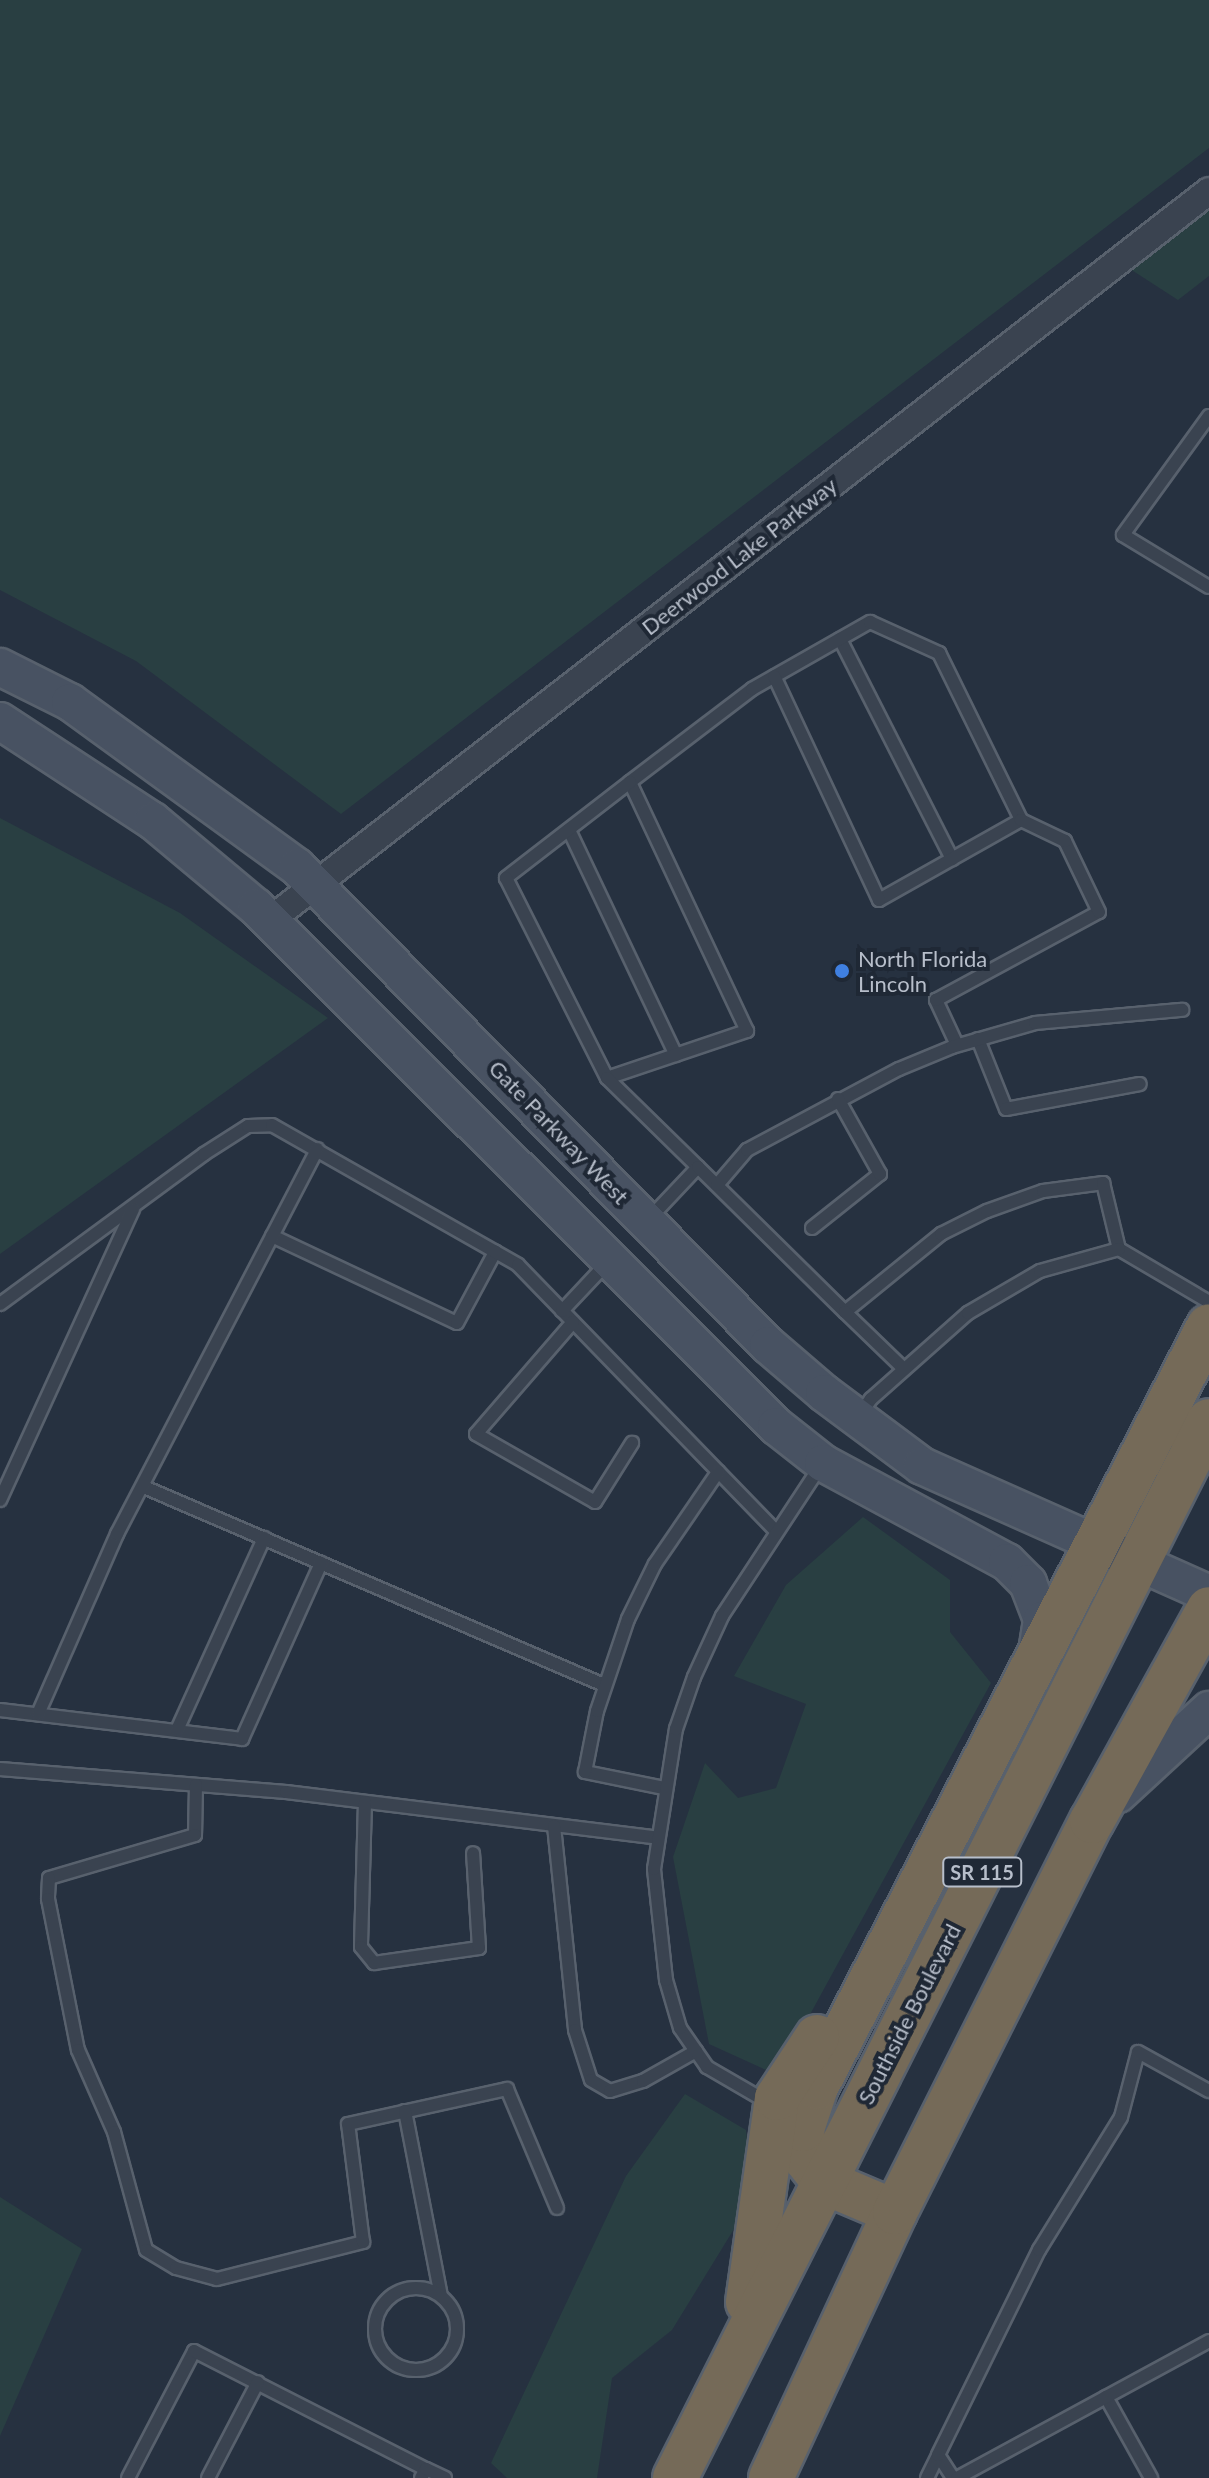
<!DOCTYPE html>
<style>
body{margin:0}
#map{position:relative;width:1209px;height:2478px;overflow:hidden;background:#263140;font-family:Lato,sans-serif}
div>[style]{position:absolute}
.green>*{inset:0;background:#293f42}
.roads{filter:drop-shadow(2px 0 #58616d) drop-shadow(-2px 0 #58616d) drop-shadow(0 2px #58616d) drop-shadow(0 -2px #58616d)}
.lane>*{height:12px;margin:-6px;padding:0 6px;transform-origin:6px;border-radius:6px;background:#3a4350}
.lane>.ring{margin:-6px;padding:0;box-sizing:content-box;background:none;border:12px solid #3a4350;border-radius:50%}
.street>*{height:26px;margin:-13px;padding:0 13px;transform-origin:13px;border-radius:13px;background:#3a4350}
.secondary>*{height:36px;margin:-18px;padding:0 18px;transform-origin:18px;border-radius:18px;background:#485262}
.highway>*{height:44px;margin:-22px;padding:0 22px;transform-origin:22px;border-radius:22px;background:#756a58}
.dots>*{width:22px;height:22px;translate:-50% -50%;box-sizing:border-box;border:4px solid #1f2835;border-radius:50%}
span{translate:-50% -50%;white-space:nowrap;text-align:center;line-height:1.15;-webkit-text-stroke:8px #1f2835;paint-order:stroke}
.shield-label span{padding:2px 6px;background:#1f2835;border:2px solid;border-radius:6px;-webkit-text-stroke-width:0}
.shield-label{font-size:20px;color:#b7beca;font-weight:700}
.street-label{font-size:22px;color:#b7beca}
.poi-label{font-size:22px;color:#b7beca}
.left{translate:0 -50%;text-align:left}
</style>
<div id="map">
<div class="green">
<i style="clip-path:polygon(0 0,1209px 0,1209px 148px,341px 814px,136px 661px,0 590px)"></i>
<i style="clip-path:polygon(1209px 204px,1209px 276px,1178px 300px,1127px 267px)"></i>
<i style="clip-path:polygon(0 818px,180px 913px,328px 1018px,0 1254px)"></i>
<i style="clip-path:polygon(863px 1517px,950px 1580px,950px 1632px,991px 1683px,777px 2075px,709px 2044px,673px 1857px,705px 1763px,738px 1798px,776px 1788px,806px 1704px,734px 1676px,786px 1585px)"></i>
<i style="clip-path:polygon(685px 2094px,746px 2130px,753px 2198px,672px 2330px,612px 2378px,597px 2478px,507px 2478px,491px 2463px,626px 2176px)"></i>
<i style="clip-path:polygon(0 2197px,82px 2249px,0 2436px)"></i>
</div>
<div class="roads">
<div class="lane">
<i style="left:1209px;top:416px;width:147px;rotate:125.9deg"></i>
<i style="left:1123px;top:535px;width:100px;rotate:31.2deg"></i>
<i style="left:840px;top:639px;width:247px;rotate:63deg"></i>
<i style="left:630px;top:782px;width:153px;rotate:-37.3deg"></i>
<i style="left:752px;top:689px;width:136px;rotate:-29.6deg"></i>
<i style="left:870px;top:622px;width:76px;rotate:24.2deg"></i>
<i style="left:939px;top:653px;width:186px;rotate:63.8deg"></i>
<i style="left:1021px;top:820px;width:163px;rotate:150.6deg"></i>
<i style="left:879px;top:900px;width:247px;rotate:-115.1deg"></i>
<i style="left:569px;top:830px;width:249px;rotate:64.6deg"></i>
<i style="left:978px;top:1039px;width:75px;rotate:68.2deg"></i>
<i style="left:1006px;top:1109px;width:136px;rotate:-10.6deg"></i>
<i style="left:957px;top:1045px;width:50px;rotate:-115deg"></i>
<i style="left:936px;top:1000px;width:185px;rotate:-28.4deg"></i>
<i style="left:1099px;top:912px;width:79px;rotate:-115.6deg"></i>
<i style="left:1065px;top:841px;width:49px;rotate:-154.5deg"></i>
<i style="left:607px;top:1078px;width:148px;rotate:-18.6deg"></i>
<i style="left:747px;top:1031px;width:275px;rotate:-115.2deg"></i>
<i style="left:630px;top:782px;width:157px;rotate:142.3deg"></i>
<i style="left:506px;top:878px;width:224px;rotate:63.2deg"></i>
<i style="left:607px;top:1078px;width:127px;rotate:44.4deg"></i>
<i style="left:698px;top:1167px;width:71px;rotate:133.3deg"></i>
<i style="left:698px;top:1167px;width:206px;rotate:44.6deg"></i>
<i style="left:845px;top:1312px;width:124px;rotate:-39.1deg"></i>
<i style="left:941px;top:1234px;width:51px;rotate:-26.6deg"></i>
<i style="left:987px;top:1211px;width:59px;rotate:-19.7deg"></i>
<i style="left:1043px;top:1191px;width:61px;rotate:-7.6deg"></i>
<i style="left:1103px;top:1183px;width:68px;rotate:76.4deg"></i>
<i style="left:1119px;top:1249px;width:104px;rotate:30.5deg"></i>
<i style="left:717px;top:1185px;width:46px;rotate:-49.4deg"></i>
<i style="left:747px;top:1150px;width:172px;rotate:-28.1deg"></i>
<i style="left:899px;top:1069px;width:57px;rotate:-22.5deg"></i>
<i style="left:952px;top:1047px;width:86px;rotate:-16.1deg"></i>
<i style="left:1035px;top:1023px;width:148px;rotate:-5.1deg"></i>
<i style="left:812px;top:1228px;width:87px;rotate:-38.5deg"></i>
<i style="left:880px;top:1174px;width:86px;rotate:-119.2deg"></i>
<i style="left:272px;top:1236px;width:204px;rotate:25.2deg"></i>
<i style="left:457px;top:1323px;width:81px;rotate:-61.8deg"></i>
<i style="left:0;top:1304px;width:253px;rotate:-36.3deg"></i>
<i style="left:204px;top:1154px;width:52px;rotate:-32.5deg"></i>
<i style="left:248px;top:1126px;width:24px;rotate:-2deg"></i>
<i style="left:272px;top:1125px;width:283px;rotate:29.6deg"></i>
<i style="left:518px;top:1265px;width:371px;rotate:45.9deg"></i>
<i style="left:562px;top:1311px;width:66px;rotate:-46.8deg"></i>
<i style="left:845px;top:1312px;width:82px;rotate:44deg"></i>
<i style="left:573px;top:1322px;width:148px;rotate:130.9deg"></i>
<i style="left:476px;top:1434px;width:137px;rotate:29.7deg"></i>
<i style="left:595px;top:1502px;width:70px;rotate:-57.9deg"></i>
<i style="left:859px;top:1416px;width:21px;rotate:-55deg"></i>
<i style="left:871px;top:1399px;width:130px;rotate:-41.6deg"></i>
<i style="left:968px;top:1313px;width:83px;rotate:-30.3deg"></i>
<i style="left:1040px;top:1271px;width:82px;rotate:-15.6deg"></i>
<i style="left:144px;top:1487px;width:501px;rotate:23.29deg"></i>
<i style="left:0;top:1500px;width:320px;rotate:-65.4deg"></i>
<i style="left:0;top:1710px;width:244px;rotate:6.8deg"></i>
<i style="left:242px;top:1739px;width:193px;rotate:-65.8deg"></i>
<i style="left:38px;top:1714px;width:197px;rotate:-66.3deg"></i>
<i style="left:117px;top:1534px;width:434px;rotate:-62.5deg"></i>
<i style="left:177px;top:1730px;width:211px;rotate:-65.6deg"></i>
<i style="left:0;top:1769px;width:287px;rotate:4.6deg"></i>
<i style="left:286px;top:1792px;width:375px;rotate:7deg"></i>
<i style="left:196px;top:1785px;width:50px;rotate:91.1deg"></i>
<i style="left:195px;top:1835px;width:152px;rotate:163.6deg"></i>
<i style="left:49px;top:1878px;width:21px;rotate:93deg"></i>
<i style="left:48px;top:1899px;width:154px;rotate:78.8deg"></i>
<i style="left:78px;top:2050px;width:90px;rotate:66.3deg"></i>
<i style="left:114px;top:2132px;width:122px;rotate:74.8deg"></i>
<i style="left:146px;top:2250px;width:35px;rotate:31deg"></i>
<i style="left:176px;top:2268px;width:42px;rotate:15deg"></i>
<i style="left:217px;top:2279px;width:151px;rotate:-14.2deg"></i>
<i style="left:363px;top:2242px;width:119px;rotate:-97.2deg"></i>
<i style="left:348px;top:2124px;width:163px;rotate:-12.4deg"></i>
<i style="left:507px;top:2089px;width:129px;rotate:67.2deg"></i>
<i style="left:664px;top:1788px;width:81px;rotate:-168.6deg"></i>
<i style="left:585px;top:1772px;width:62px;rotate:-78.9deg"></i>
<i style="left:597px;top:1711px;width:97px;rotate:-71.4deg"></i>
<i style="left:628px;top:1619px;width:61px;rotate:-63.9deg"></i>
<i style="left:655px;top:1564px;width:112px;rotate:-55.6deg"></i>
<i style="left:365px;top:1802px;width:145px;rotate:91.6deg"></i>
<i style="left:361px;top:1947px;width:21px;rotate:51deg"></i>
<i style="left:374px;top:1963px;width:106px;rotate:-8.1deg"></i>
<i style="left:479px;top:1948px;width:95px;rotate:-93.6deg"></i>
<i style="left:554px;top:1826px;width:205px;rotate:84.1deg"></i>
<i style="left:575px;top:2030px;width:52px;rotate:72.3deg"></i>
<i style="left:591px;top:2080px;width:22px;rotate:30deg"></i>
<i style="left:610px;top:2091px;width:34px;rotate:-17deg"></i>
<i style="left:643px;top:2081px;width:61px;rotate:-29.5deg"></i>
<i style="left:769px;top:2103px;width:72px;rotate:-149.9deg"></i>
<i style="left:707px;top:2067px;width:47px;rotate:-124.7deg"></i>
<i style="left:680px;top:2028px;width:50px;rotate:-106.3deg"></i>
<i style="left:666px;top:1980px;width:112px;rotate:-96.2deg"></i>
<i style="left:654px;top:1869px;width:142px;rotate:-81.1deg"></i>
<i style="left:676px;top:1729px;width:55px;rotate:-70.9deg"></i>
<i style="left:694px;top:1677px;width:67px;rotate:-65.3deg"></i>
<i style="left:722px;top:1616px;width:181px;rotate:-56.7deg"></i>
<i style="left:405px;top:2111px;width:188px;rotate:79deg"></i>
<i class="ring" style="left:375px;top:2288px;width:70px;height:70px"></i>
<i style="left:1106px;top:2397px;width:93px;rotate:60.9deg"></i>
<i style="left:128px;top:2478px;width:143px;rotate:-62.5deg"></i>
<i style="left:194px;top:2351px;width:260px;rotate:27deg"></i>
<i style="left:208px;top:2478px;width:108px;rotate:-62.5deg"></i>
<i style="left:421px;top:2478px;width:10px;rotate:-61deg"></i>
<i style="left:426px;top:2469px;width:21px;rotate:25deg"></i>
<i style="left:927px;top:2478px;width:25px;rotate:-64deg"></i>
<i style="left:953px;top:2478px;width:27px;rotate:-123deg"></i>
<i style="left:938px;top:2455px;width:229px;rotate:-63.8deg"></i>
<i style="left:1039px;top:2250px;width:156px;rotate:-58.3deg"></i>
<i style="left:1121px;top:2117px;width:67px;rotate:-75.3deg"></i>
<i style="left:1138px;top:2052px;width:81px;rotate:28.8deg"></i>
<i style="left:957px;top:2478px;width:287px;rotate:-28.5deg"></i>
</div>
<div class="street">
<i style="left:269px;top:921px;width:1190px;rotate:-37.83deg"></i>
</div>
<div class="secondary">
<i style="left:0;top:667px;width:78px;rotate:26.6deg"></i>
<i style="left:70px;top:702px;width:281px;rotate:36deg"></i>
<i style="left:297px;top:867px;width:671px;rotate:45.42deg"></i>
<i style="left:768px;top:1345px;width:74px;rotate:40.6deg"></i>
<i style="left:824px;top:1393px;width:122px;rotate:36.7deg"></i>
<i style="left:922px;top:1466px;width:314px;rotate:24deg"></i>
<i style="left:0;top:721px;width:183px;rotate:33.2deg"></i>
<i style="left:153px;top:821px;width:134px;rotate:39.9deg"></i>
<i style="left:256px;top:907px;width:735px;rotate:44.94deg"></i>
<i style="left:776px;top:1426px;width:60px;rotate:38.2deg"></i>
<i style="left:823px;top:1463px;width:209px;rotate:28.3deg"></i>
<i style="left:1007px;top:1562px;width:30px;rotate:45deg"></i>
<i style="left:1028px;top:1583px;width:40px;rotate:69deg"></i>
<i style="left:1042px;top:1620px;width:36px;rotate:99deg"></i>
<i style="left:1118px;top:1794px;width:124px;rotate:-42.7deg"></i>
</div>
<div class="highway">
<i style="left:895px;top:2212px;width:77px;rotate:-157.1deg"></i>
<i style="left:824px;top:2182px;width:29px;rotate:-128deg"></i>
<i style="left:806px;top:2159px;width:30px;rotate:-98deg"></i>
<i style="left:802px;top:2129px;width:44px;rotate:-71.6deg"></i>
<i style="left:816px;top:2087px;width:856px;rotate:-62.69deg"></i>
<i style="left:748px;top:2302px;width:206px;rotate:-81.9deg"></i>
<i style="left:777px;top:2098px;width:73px;rotate:-56.7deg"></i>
<i style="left:675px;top:2478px;width:1184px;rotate:-63.2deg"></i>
<i style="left:771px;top:2478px;width:293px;rotate:-65deg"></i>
<i style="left:895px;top:2212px;width:438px;rotate:-63.3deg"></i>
<i style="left:1092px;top:1821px;width:242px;rotate:-61.1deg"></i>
</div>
</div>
<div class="dots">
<i style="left:842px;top:971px;background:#3f7fe0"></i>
</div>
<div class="shield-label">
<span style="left:982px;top:1872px">SR 115</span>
</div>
<div class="street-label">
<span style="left:739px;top:556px;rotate:-38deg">Deerwood Lake Parkway</span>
<span style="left:559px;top:1132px;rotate:46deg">Gate Parkway West</span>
<span style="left:909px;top:2014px;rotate:-63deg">Southside Boulevard</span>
</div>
<div class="poi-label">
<span class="left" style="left:858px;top:971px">North Florida<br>Lincoln</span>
</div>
</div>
